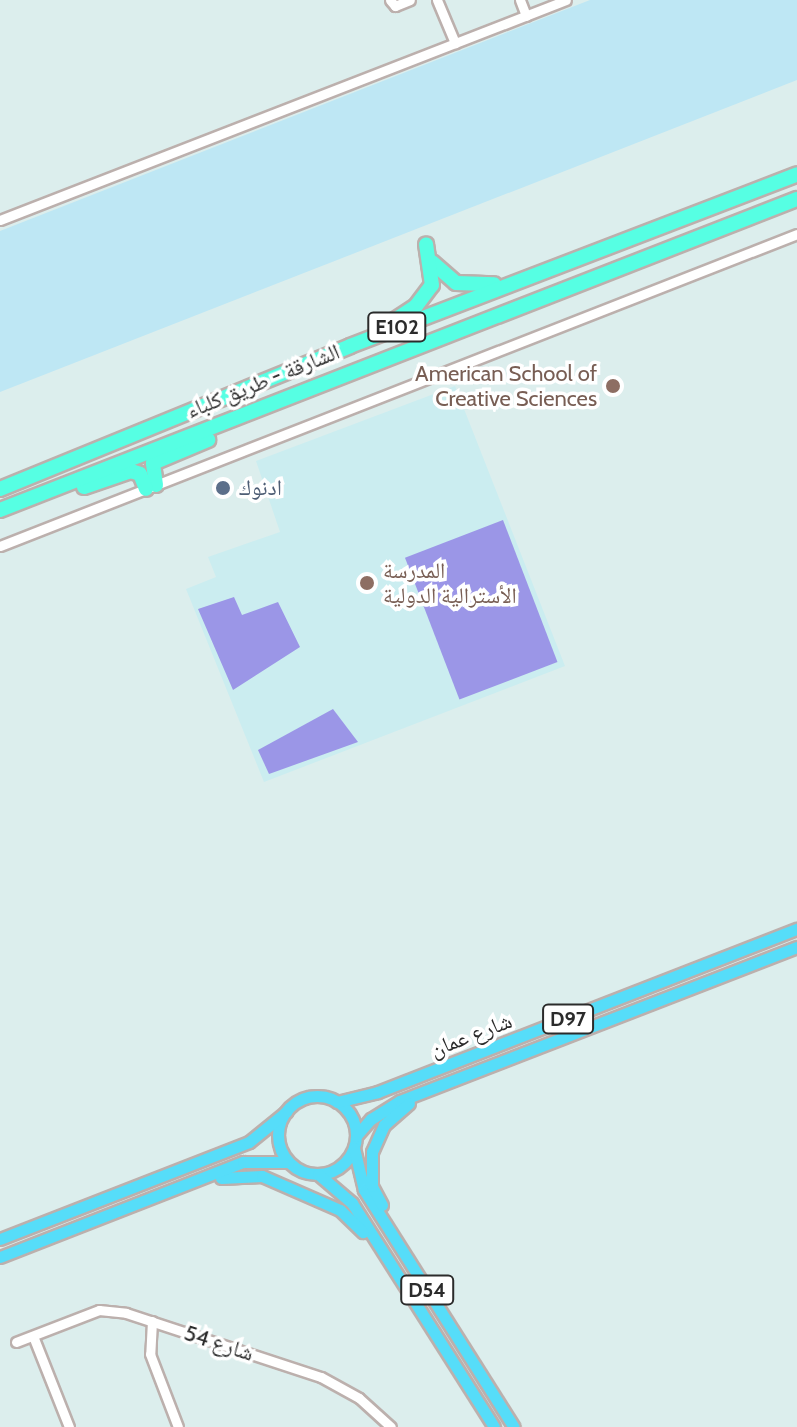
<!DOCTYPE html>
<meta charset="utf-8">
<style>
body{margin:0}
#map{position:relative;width:797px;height:1427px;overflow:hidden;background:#dceeed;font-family:Cabin,"Noto Naskh Arabic",sans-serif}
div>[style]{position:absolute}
.education>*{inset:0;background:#cbedf0}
.green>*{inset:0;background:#9b96e7;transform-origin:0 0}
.sand>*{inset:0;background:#bee7f4}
.roads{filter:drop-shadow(2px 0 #bcb0ad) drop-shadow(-2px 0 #bcb0ad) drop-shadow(0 2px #bcb0ad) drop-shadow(0 -2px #bcb0ad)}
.minor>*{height:9px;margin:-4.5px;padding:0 4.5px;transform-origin:4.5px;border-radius:4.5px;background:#fff}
.major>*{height:11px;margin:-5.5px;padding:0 5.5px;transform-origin:5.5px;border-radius:5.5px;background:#56ddf9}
.major>.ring{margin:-5.5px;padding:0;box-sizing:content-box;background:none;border:11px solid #56ddf9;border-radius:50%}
.highway>*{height:14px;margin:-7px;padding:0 7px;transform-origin:7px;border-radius:7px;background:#56ffe3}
.dots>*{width:22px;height:22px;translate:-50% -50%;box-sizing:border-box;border:4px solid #fff;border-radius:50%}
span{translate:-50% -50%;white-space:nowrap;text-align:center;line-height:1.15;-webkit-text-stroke:7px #fff;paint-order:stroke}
.shield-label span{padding:2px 6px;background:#fff;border:2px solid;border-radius:6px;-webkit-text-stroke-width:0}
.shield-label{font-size:20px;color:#2b2b2b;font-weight:700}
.education-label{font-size:22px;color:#785e54}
.right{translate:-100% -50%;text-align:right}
.left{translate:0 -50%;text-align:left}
.street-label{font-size:22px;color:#2b2b2b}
.service-label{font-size:22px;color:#4e5e75}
</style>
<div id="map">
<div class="education">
<i style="clip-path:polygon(455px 386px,565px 666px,264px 782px,186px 589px,216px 577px,208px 557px,280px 532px,256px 461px)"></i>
</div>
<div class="green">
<i style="left:503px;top:520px;width:152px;height:105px;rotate:69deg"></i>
<i style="clip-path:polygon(234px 597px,242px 615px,278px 602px,300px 647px,233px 690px,198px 609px)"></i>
<i style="clip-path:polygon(333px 709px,358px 742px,269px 774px,258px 750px)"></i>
</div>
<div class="sand">
<i style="clip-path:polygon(590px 0,797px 0,797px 80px,0 392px,0 231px)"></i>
</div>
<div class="roads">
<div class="minor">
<i style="left:390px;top:0;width:8px;rotate:50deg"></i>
<i style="left:395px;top:6px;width:16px;rotate:-22deg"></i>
<i style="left:437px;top:0;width:47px;rotate:67.3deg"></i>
<i style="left:520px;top:0;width:17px;rotate:69deg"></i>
<i style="left:0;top:220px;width:607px;rotate:-21.24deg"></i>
<i style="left:0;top:546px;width:856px;rotate:-21.38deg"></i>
<i style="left:152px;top:1321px;width:33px;rotate:93deg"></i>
<i style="left:150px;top:1354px;width:78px;rotate:69deg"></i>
<i style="left:33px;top:1336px;width:98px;rotate:68.4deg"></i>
<i style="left:16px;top:1342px;width:89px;rotate:-21.1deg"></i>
<i style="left:99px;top:1310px;width:27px;rotate:6deg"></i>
<i style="left:126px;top:1313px;width:205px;rotate:18.2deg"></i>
<i style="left:321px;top:1377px;width:43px;rotate:28.9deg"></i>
<i style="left:359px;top:1398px;width:43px;rotate:42.2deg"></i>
</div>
<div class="major">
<i class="ring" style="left:278px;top:1096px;width:67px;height:67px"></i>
<i style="left:337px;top:1102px;width:42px;rotate:-13.7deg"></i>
<i style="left:378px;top:1092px;width:450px;rotate:-21.3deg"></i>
<i style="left:356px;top:1136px;width:23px;rotate:-49deg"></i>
<i style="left:371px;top:1119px;width:34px;rotate:-32deg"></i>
<i style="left:400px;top:1101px;width:426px;rotate:-21.2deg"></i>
<i style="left:354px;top:1148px;width:43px;rotate:76.6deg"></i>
<i style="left:364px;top:1190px;width:280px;rotate:57.7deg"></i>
<i style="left:318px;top:1174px;width:45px;rotate:40.5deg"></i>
<i style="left:352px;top:1203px;width:265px;rotate:57.6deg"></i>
<i style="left:221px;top:1178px;width:41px;rotate:-2.8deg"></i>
<i style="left:262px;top:1176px;width:85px;rotate:23.6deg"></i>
<i style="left:340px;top:1210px;width:32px;rotate:44deg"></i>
<i style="left:382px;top:1205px;width:21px;rotate:-118deg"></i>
<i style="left:372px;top:1186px;width:34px;rotate:-90deg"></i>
<i style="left:372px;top:1152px;width:30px;rotate:-66deg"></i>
<i style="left:384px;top:1125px;width:33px;rotate:-41deg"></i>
<i style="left:0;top:1239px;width:267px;rotate:-21.3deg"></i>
<i style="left:249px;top:1142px;width:48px;rotate:-39deg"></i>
<i style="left:0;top:1257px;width:261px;rotate:-21.4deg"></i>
<i style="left:243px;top:1162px;width:45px"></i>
</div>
<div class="highway">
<i style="left:432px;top:262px;width:32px;rotate:41deg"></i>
<i style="left:456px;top:283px;width:38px;rotate:2deg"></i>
<i style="left:390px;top:323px;width:31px;rotate:-33deg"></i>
<i style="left:416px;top:306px;width:26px;rotate:-53deg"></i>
<i style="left:432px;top:285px;width:41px;rotate:-98.3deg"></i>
<i style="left:156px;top:485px;width:22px;rotate:-98deg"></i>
<i style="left:153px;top:463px;width:60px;rotate:-22.7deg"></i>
<i style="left:84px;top:487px;width:50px;rotate:-18.8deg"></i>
<i style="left:131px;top:471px;width:9px;rotate:18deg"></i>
<i style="left:140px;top:474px;width:16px;rotate:68deg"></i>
<i style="left:0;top:489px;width:378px;rotate:-22.2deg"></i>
<i style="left:350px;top:346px;width:479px;rotate:-21deg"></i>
<i style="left:0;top:510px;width:856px;rotate:-21.32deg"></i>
</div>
</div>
<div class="dots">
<i style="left:613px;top:386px;background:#8d6e63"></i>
<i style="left:223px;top:488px;background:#5c6f8a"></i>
<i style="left:367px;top:583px;background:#8d6e63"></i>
</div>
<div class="shield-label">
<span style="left:397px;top:327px">E102</span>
<span style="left:568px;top:1019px">D97</span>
<span style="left:427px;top:1290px">D54</span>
</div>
<div class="education-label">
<span class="right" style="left:597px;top:386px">American School of<br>Creative Sciences</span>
<span class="left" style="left:383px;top:583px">المدرسة<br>الأسترالية الدولية</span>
</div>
<div class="street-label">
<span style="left:263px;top:381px;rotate:-22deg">الشارقة - طريق كلباء</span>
<span style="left:471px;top:1035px;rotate:-21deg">شارع عمان</span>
<span style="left:219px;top:1343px;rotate:18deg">شارع 54</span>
</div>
<div class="service-label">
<span class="left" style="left:239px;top:488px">ادنوك</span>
</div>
</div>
